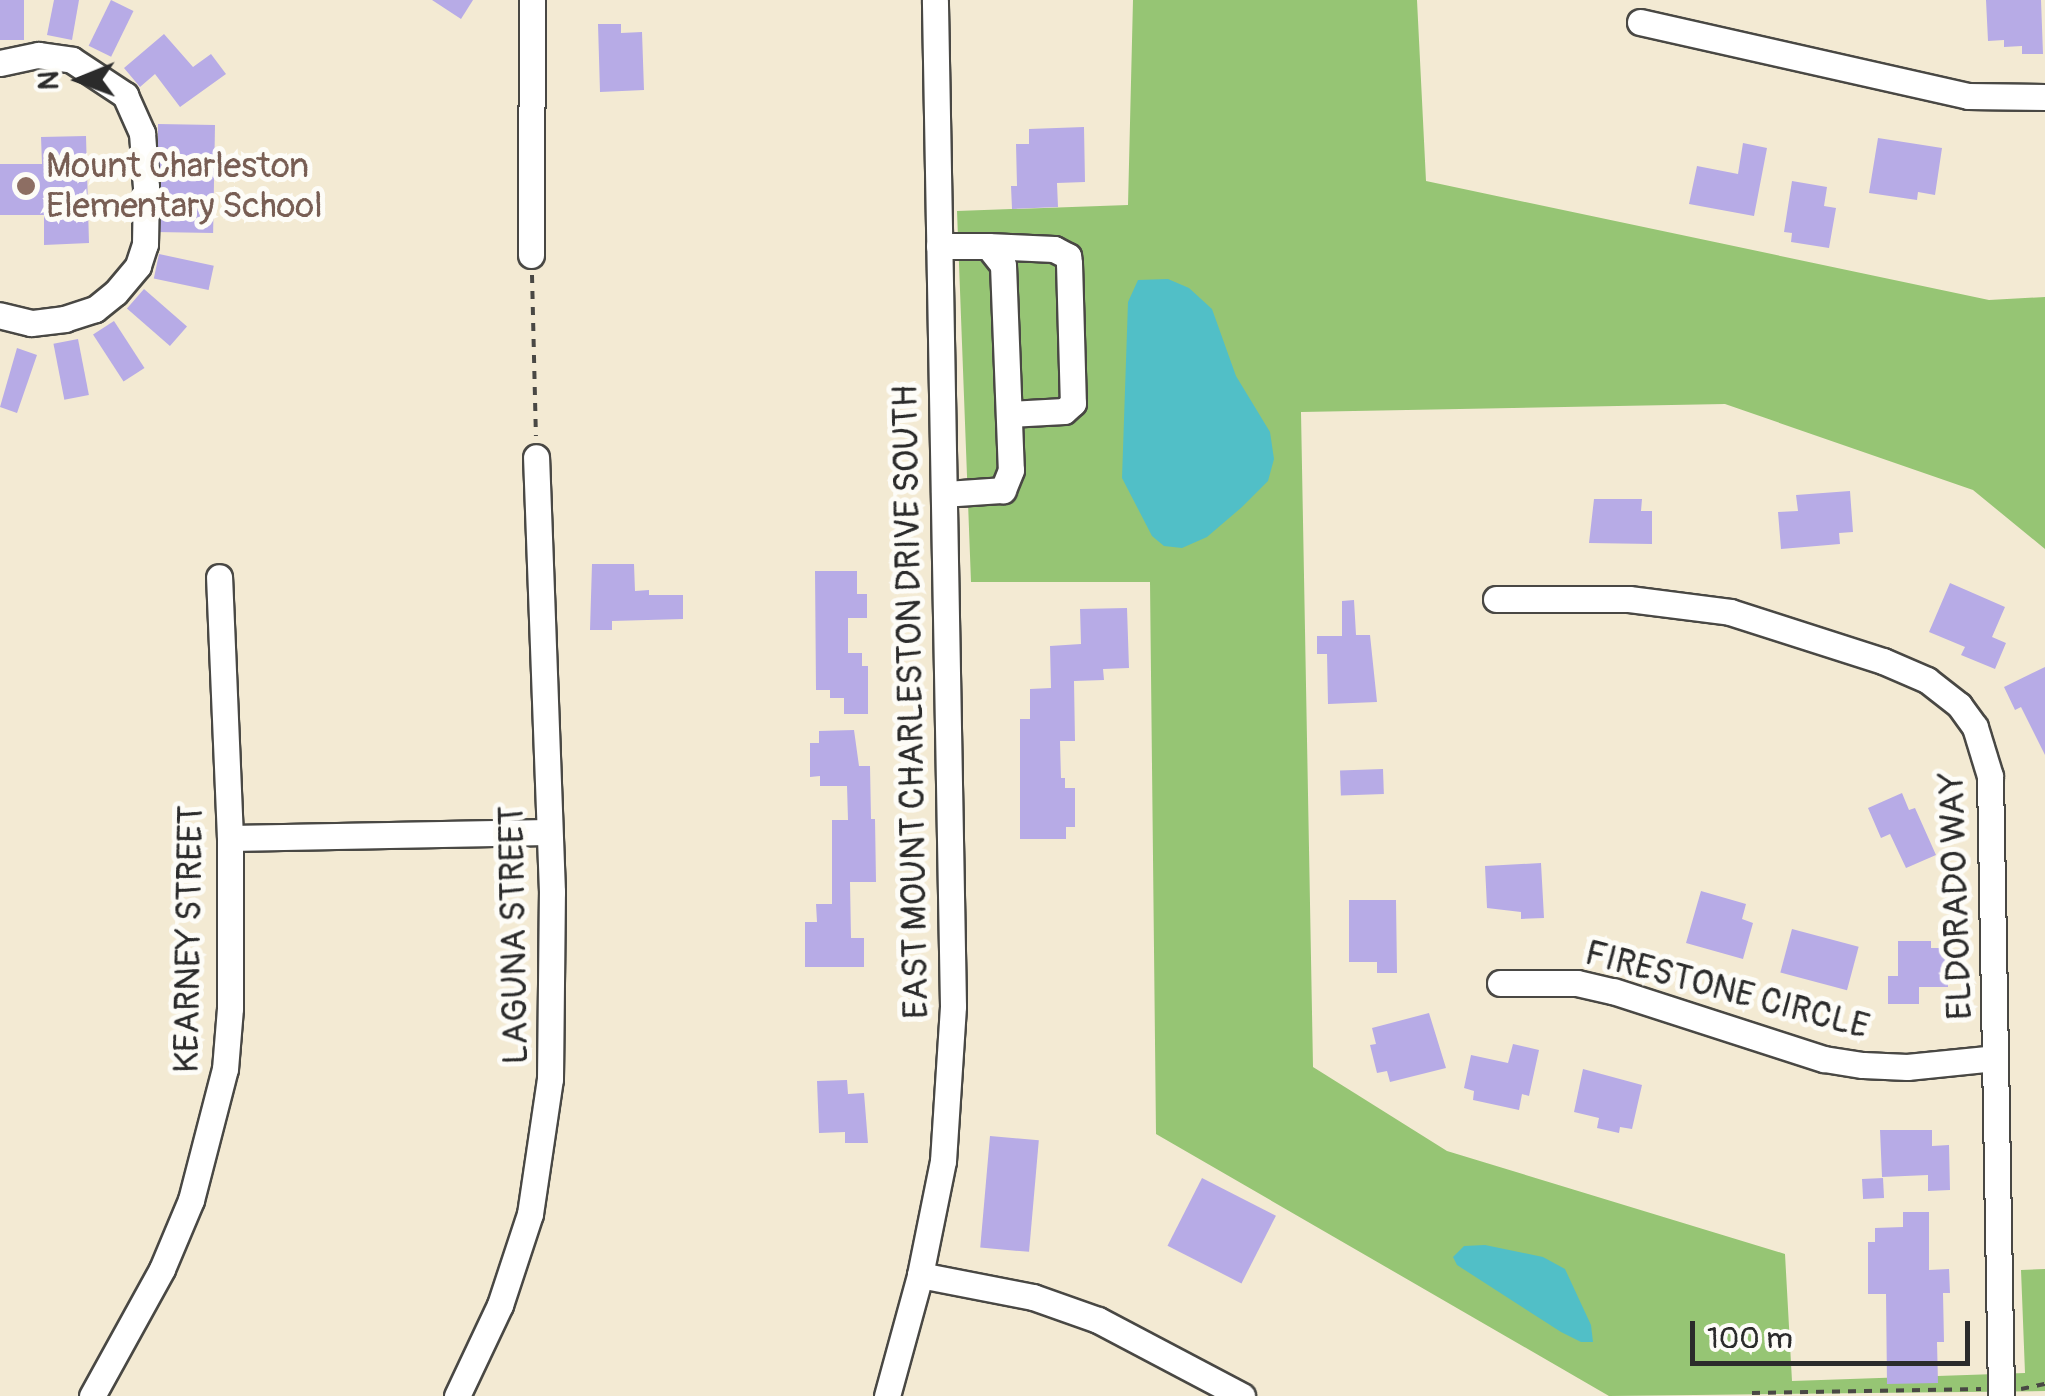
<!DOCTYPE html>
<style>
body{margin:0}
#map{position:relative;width:2045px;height:1396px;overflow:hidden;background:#f3ead3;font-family:Pangolin,sans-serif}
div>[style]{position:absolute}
.green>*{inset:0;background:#96c574}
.water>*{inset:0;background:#51bfc7}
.building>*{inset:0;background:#b7abe6;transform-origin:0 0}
.path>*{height:4px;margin-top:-2px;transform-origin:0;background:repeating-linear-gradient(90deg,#494844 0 8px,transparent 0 16px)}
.roads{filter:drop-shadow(2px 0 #494844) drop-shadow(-2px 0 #494844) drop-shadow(0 2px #494844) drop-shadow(0 -2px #494844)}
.minor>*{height:25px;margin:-12.5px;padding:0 12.5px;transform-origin:12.5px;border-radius:12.5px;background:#fff}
.dots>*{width:28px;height:28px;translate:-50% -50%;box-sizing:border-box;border:5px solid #fdfcf7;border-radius:50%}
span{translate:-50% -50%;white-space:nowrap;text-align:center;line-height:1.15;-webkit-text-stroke:10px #fdfcf7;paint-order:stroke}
.education-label{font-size:35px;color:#785e54}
.left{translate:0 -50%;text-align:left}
.street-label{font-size:35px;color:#2b2b2b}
.north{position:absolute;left:30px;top:30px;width:100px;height:100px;-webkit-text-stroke:8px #fdfcf7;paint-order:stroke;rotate:269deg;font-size:28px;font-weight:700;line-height:40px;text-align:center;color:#2b2b2b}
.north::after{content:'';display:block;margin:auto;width:35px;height:45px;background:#2b2b2b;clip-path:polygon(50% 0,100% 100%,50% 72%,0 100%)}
.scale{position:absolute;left:1690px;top:1321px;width:280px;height:45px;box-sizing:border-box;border:5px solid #2b2b2b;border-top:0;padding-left:12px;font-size:30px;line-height:35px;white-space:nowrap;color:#2b2b2b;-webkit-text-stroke:8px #fdfcf7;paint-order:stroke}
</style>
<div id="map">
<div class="green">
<i style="clip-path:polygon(1133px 0,1417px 0,1426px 181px,1989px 300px,2045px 297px,2045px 549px,1973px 490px,1725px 404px,1301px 412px,1313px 1067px,1447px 1151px,1785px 1254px,1792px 1381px,2025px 1373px,2021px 1270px,2045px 1269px,2045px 1391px,1609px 1396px,1156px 1134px,1150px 582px,971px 582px,957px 211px,1128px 205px)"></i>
</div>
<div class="water">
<i style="clip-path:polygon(1168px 279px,1189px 288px,1212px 309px,1236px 376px,1270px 432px,1274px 459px,1268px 481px,1242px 507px,1207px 537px,1182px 548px,1164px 546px,1152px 536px,1122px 478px,1128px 302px,1138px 280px)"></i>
<i style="clip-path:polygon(1485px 1245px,1543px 1257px,1565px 1269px,1591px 1325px,1593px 1342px,1581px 1342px,1561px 1332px,1457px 1265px,1453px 1257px,1464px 1246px)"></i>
</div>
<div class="building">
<i style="left:0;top:0;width:24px;height:40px"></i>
<i style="clip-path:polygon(54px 0,79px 0,72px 40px,47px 35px)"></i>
<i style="left:111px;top:0;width:25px;height:51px;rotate:26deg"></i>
<i style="clip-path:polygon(432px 0,473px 0,461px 19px)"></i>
<i style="clip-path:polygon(1986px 0,2041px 0,2043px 54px,2022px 54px,2022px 46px,2004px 47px,2004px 40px,1988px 41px)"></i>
<i style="clip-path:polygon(598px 24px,621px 24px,621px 33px,642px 32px,644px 90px,600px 92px)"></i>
<i style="clip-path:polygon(164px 34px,193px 67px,211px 54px,226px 74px,180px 107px,155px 74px,140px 87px,124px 68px)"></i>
<i style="left:215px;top:125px;width:108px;height:57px;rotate:91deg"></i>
<i style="clip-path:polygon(1084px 127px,1085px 182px,1057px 183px,1058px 207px,1012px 209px,1011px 186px,1017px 186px,1016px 144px,1029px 144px,1029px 129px)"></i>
<i style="clip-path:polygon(86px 136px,89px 243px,44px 245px,44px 215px,0 215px,0 164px,42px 164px,41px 137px)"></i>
<i style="clip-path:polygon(1878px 138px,1942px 148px,1935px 195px,1918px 192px,1917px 200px,1869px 193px)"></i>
<i style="clip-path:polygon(1743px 143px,1767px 148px,1754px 216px,1689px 204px,1697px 166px,1738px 174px)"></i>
<i style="clip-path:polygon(1792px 181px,1827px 187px,1824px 206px,1836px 208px,1829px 248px,1791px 242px,1792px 233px,1784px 232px)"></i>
<i style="left:159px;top:254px;width:56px;height:25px;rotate:12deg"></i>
<i style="left:144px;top:289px;width:57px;height:26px;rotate:41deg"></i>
<i style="left:114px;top:321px;width:56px;height:25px;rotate:57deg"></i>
<i style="left:78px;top:339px;width:57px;height:25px;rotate:79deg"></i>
<i style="clip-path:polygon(17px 348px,37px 355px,17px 413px,0 407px)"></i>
<i style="clip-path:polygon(1850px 491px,1853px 532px,1839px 533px,1840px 544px,1781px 549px,1778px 512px,1798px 511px,1796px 495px)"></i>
<i style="clip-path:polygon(1594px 499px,1642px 499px,1641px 511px,1652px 511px,1652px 544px,1589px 543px)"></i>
<i style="clip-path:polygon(592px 564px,634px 564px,635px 591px,649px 590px,649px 595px,683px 595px,683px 619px,612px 621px,612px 630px,590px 630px)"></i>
<i style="clip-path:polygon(815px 571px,857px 571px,857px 594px,867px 594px,867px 618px,848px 618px,848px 653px,862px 653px,862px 666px,868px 666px,868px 714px,844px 714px,844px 698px,830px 698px,830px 690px,816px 690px)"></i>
<i style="clip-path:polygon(1950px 583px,2005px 607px,1992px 637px,2006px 643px,1995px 669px,1961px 655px,1965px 647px,1929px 632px)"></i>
<i style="clip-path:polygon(1354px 600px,1356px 635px,1370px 635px,1377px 702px,1328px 704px,1327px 654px,1317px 654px,1317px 636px,1342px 636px,1342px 601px)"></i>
<i style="clip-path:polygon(1127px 608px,1129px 668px,1103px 669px,1104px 680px,1074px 681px,1075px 741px,1060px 741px,1061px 778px,1065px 778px,1065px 788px,1075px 788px,1075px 827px,1066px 827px,1066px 839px,1020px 839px,1020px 719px,1030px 719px,1030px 689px,1051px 688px,1050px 646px,1081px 644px,1080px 609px)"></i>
<i style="clip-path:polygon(2045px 667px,2045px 755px,2021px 707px,2015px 710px,2004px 687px)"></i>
<i style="clip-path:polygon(854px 730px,859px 766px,870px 766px,871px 819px,875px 819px,876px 882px,850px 882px,851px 938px,864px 938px,864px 967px,805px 967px,805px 922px,817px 922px,816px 904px,832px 904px,832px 820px,848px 820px,847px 786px,820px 786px,820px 776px,810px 777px,810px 743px,819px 743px,819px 731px)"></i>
<i style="left:1383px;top:769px;width:25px;height:43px;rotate:88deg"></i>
<i style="clip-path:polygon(1902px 793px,1909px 810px,1915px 808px,1936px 855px,1906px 868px,1890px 834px,1881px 838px,1868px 808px)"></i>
<i style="clip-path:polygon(1541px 863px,1544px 918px,1521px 919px,1521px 912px,1487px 908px,1485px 866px)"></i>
<i style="clip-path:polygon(1701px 891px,1746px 904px,1742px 919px,1753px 923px,1743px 959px,1686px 943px)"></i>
<i style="clip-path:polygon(1349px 900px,1396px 900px,1397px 973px,1377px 973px,1377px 962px,1349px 962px)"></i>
<i style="left:1792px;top:929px;width:69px;height:45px;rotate:15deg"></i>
<i style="clip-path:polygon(1898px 941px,1931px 941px,1931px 948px,1947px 948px,1948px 987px,1919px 987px,1919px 1004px,1888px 1004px,1888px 976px,1898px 976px)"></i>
<i style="clip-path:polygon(1429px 1013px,1446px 1068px,1390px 1082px,1387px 1071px,1377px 1073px,1370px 1045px,1376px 1044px,1372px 1028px)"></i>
<i style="clip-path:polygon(1513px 1044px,1539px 1050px,1529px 1096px,1522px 1094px,1519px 1110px,1473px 1100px,1474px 1091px,1464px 1088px,1471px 1055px,1508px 1063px)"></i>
<i style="clip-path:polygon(1583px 1069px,1642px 1085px,1632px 1129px,1620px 1127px,1619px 1133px,1597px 1128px,1599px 1118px,1574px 1112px)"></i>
<i style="clip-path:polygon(847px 1080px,848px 1094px,864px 1093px,868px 1143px,845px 1143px,845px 1132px,819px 1133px,817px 1081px)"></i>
<i style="clip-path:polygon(1880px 1130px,1932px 1130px,1932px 1146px,1949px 1145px,1950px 1190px,1928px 1191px,1928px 1175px,1882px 1177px)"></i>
<i style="left:990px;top:1136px;width:49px;height:112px;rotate:5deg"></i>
<i style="left:1202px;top:1178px;width:83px;height:76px;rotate:27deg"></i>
<i style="left:1883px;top:1178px;width:20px;height:21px;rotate:87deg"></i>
<i style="clip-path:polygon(1903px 1212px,1929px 1212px,1929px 1270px,1949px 1269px,1950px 1293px,1943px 1293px,1944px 1342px,1937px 1342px,1938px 1383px,1887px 1384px,1886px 1294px,1868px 1294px,1868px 1242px,1875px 1242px,1875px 1228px,1903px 1227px)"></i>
</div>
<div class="path">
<i style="left:532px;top:275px;width:161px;rotate:88.6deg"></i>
<i style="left:2021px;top:1389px;width:25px;rotate:-12deg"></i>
<i style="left:1752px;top:1393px;width:229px;rotate:-1deg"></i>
</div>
<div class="roads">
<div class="minor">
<i style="left:1640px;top:22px;width:336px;rotate:12.7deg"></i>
<i style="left:1968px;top:96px;width:77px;rotate:0.7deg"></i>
<i style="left:0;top:63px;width:39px;rotate:-12deg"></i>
<i style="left:38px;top:55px;width:34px;rotate:8deg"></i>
<i style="left:72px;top:60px;width:64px;rotate:33.4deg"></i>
<i style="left:125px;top:95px;width:42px;rotate:65.9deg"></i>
<i style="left:142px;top:133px;width:54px;rotate:85.8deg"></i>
<i style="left:146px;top:187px;width:57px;rotate:91deg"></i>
<i style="left:145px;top:244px;width:23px;rotate:108deg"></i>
<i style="left:138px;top:266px;width:35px;rotate:130deg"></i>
<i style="left:115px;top:293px;width:26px;rotate:141deg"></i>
<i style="left:95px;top:309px;width:32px;rotate:162deg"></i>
<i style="left:65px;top:319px;width:34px;rotate:173deg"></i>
<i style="left:31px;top:323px;width:32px;rotate:-166deg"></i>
<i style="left:939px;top:246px;width:49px"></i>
<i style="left:988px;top:246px;width:24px;rotate:52deg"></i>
<i style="left:1003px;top:265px;width:205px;rotate:87.8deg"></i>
<i style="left:1011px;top:470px;width:22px;rotate:112deg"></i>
<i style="left:1003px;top:490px;width:59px;rotate:176.1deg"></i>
<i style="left:988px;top:246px;width:66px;rotate:2.6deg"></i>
<i style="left:1054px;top:249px;width:16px;rotate:27deg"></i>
<i style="left:1068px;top:256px;width:7px;rotate:82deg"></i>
<i style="left:1069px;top:263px;width:140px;rotate:88.4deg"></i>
<i style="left:1073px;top:403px;width:12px;rotate:138deg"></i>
<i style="left:1064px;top:411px;width:55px;rotate:176.9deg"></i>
<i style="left:531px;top:255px;width:255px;rotate:-89.8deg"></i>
<i style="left:1496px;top:599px;width:133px"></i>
<i style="left:1629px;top:599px;width:102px;rotate:7.3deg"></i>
<i style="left:1730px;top:612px;width:161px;rotate:17.8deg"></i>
<i style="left:1883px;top:661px;width:48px;rotate:23.4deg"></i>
<i style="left:1927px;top:680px;width:41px;rotate:38deg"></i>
<i style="left:1959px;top:705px;width:27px;rotate:54deg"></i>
<i style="left:1975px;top:727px;width:51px;rotate:73deg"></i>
<i style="left:1990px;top:776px;width:620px;rotate:88.98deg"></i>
<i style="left:230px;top:838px;width:318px;rotate:-1.1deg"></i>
<i style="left:1500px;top:983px;width:77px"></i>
<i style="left:1577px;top:983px;width:37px;rotate:13deg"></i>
<i style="left:1613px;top:991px;width:222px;rotate:17.9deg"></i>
<i style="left:1824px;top:1059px;width:39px;rotate:9deg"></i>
<i style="left:1863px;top:1065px;width:44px;rotate:2.6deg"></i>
<i style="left:1907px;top:1067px;width:88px;rotate:-5.8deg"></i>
<i style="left:920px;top:1275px;width:115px;rotate:11deg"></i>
<i style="left:1033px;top:1297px;width:69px;rotate:19.5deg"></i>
<i style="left:1098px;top:1320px;width:163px;rotate:27.8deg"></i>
<i style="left:92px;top:1396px;width:145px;rotate:-61.1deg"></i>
<i style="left:162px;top:1269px;width:75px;rotate:-67.2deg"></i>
<i style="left:191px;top:1200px;width:135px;rotate:-75.5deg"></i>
<i style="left:225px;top:1069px;width:61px;rotate:-85.3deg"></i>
<i style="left:230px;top:1008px;width:170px;rotate:-90deg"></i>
<i style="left:230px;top:838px;width:261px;rotate:-92.4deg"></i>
<i style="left:457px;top:1396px;width:101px;rotate:-64.7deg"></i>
<i style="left:500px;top:1305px;width:96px;rotate:-71.8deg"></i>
<i style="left:530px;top:1214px;width:136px;rotate:-81.6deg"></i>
<i style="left:550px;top:1079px;width:187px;rotate:-89.4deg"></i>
<i style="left:552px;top:892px;width:435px;rotate:-92.1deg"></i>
<i style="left:887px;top:1396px;width:125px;rotate:-74.7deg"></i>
<i style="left:920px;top:1275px;width:116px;rotate:-78.6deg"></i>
<i style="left:943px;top:1161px;width:155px;rotate:-86.3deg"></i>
<i style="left:953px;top:1006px;width:1006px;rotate:-91.03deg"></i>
</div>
</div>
<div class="dots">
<i style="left:26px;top:186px;background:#8d6e63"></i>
</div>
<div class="education-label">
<span class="left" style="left:46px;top:186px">Mount Charleston<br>Elementary School</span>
</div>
<div class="street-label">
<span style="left:911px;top:702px;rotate:-91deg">EAST MOUNT CHARLESTON DRIVE SOUTH</span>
<span style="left:1956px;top:896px;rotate:-92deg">ELDORADO WAY</span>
<span style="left:514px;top:935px;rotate:-91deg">LAGUNA STREET</span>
<span style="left:189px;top:939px;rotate:-89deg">KEARNEY STREET</span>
<span style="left:1727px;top:990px;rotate:15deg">FIRESTONE CIRCLE</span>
</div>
<div class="north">N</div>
<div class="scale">100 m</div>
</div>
